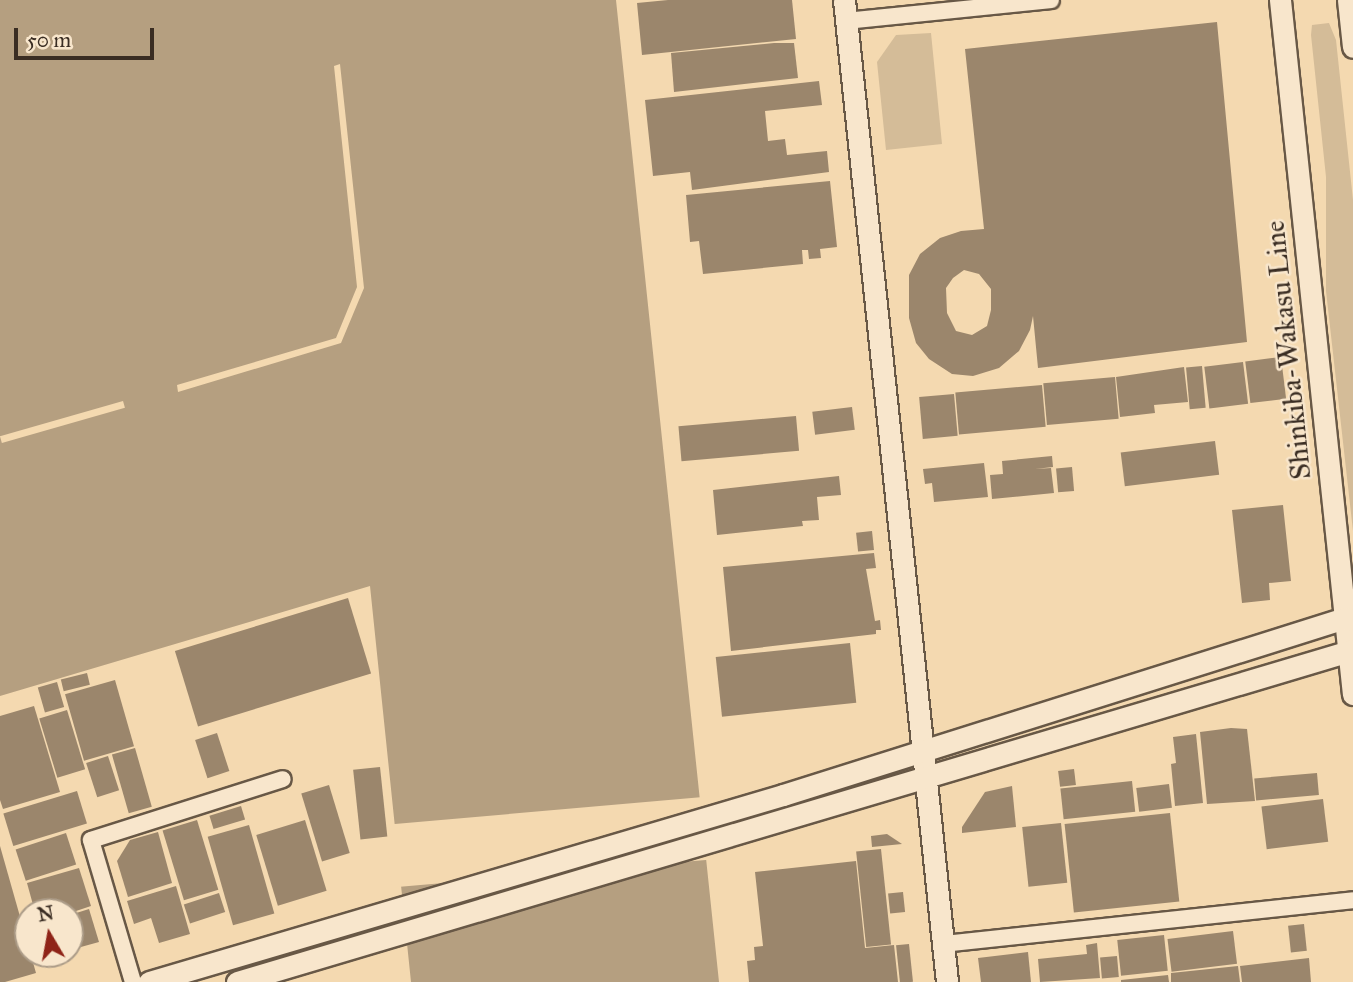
<!DOCTYPE html>
<style>
body{margin:0}
#map{position:relative;width:1353px;height:982px;overflow:hidden;background:#f4d9b0;font-family:"IM FELL Great Primer",serif}
div>[style]{position:absolute}
.green>*{inset:0;background:#d4bc98}
.water>*{inset:0;background:#b59f80}
.pier>*{inset:0;background:#f4d9b0;transform-origin:0 0}
.building>*{inset:0;background:#9b866c;transform-origin:0 0}
.roads{filter:drop-shadow(2px 0 #685846) drop-shadow(-2px 0 #685846) drop-shadow(0 2px #685846) drop-shadow(0 -2px #685846)}
.minor>*{height:16px;margin:-8px;padding:0 8px;transform-origin:8px;border-radius:8px;background:#f8e6cc}
.tertiary>*{height:21px;margin:-10.5px;padding:0 10.5px;transform-origin:10.5px;border-radius:10.5px;background:#f8e6cc}
span{translate:-50% -50%;white-space:nowrap;text-align:center;line-height:1.15;-webkit-text-stroke:5px #f8e6cc;paint-order:stroke}
.street-label{font-size:28px;color:#3a2d23}
.north{position:absolute;left:14px;top:898px;width:70px;height:70px;box-sizing:border-box;background:#f8e6cc;border:2px solid #ac9c88;border-radius:50%;rotate:350deg;font-size:19px;font-weight:700;line-height:28px;text-align:center;color:#3a2d23}
.north::after{content:'';display:block;margin:auto;width:24px;height:32px;background:#8f2418;clip-path:polygon(50% 0,100% 100%,50% 72%,0 100%)}
.scale{position:absolute;left:14px;top:28px;width:140px;height:32px;box-sizing:border-box;border:4px solid #3a2d23;border-top:0;padding-left:9px;font-size:21px;line-height:24px;white-space:nowrap;color:#3a2d23;-webkit-text-stroke:5px #f8e6cc;paint-order:stroke}
</style>
<div id="map">
<div class="green">
<i style="clip-path:polygon(1329px 23px,1336px 40px,1353px 200px,1353px 531px,1326px 291px,1326px 177px,1311px 35px,1312px 25px)"></i>
<i style="clip-path:polygon(931px 33px,942px 144px,886px 150px,877px 62px,896px 35px)"></i>
</div>
<div class="water">
<i style="clip-path:polygon(0 0,616px 0,719px 982px,411px 982px,370px 586px,0 696px)"></i>
</div>
<div class="pier">
<i style="clip-path:polygon(340px 64px,364px 288px,341px 343px,178px 392px,177px 385px,336px 338px,357px 287px,334px 66px)"></i>
<i style="left:123px;top:401px;width:7px;height:128px;rotate:74deg"></i>
<i style="left:703px;top:797px;width:63px;height:318px;rotate:85deg"></i>
</div>
<div class="building">
<i style="clip-path:polygon(668px 0,792px 0,796px 39px,642px 55px,637px 3px)"></i>
<i style="clip-path:polygon(evenodd,1217px 22px,1247px 342px,1038px 368px,1033px 316px,1030px 330px,1019px 351px,999px 368px,973px 376px,952px 374px,929px 359px,916px 343px,909px 318px,909px 275px,920px 254px,940px 238px,961px 231px,984px 229px,965px 49px,1217px 22px,964px 270px,979px 274px,991px 289px,991px 310px,987px 326px,972px 335px,956px 331px,947px 313px,946px 288px,953px 278px,964px 270px)"></i>
<i style="clip-path:polygon(774px 43px,794px 43px,798px 78px,674px 92px,671px 53px)"></i>
<i style="clip-path:polygon(819px 81px,822px 105px,765px 111px,768px 141px,785px 139px,787px 155px,827px 151px,829px 172px,692px 190px,690px 172px,653px 176px,645px 100px)"></i>
<i style="clip-path:polygon(830px 181px,837px 247px,820px 249px,821px 258px,809px 259px,808px 250px,802px 250px,803px 264px,703px 274px,699px 241px,690px 242px,686px 195px)"></i>
<i style="left:1281px;top:357px;width:42px;height:36px;rotate:83deg"></i>
<i style="left:1243px;top:362px;width:42px;height:39px;rotate:83deg"></i>
<i style="left:1202px;top:366px;width:42px;height:16px;rotate:85deg"></i>
<i style="clip-path:polygon(1184px 367px,1188px 402px,1154px 405px,1155px 413px,1120px 417px,1116px 377px)"></i>
<i style="left:1115px;top:377px;width:42px;height:72px;rotate:85deg"></i>
<i style="left:1042px;top:385px;width:42px;height:87px;rotate:85deg"></i>
<i style="left:954px;top:394px;width:42px;height:35px;rotate:85deg"></i>
<i style="left:852px;top:407px;width:23px;height:40px;rotate:83deg"></i>
<i style="left:796px;top:416px;width:35px;height:118px;rotate:85deg"></i>
<i style="left:1215px;top:441px;width:34px;height:95px;rotate:83deg"></i>
<i style="clip-path:polygon(1052px 456px,1053px 467px,1035px 469px,1051px 468px,1054px 493px,992px 499px,990px 475px,1003px 474px,1002px 461px)"></i>
<i style="clip-path:polygon(984px 463px,988px 497px,934px 502px,932px 483px,925px 484px,923px 469px)"></i>
<i style="left:1072px;top:467px;width:24px;height:16px;rotate:85deg"></i>
<i style="clip-path:polygon(839px 476px,841px 495px,817px 497px,819px 520px,802px 521px,803px 526px,717px 535px,713px 490px)"></i>
<i style="clip-path:polygon(1283px 505px,1291px 581px,1269px 583px,1270px 600px,1242px 603px,1232px 510px)"></i>
<i style="left:872px;top:531px;width:19px;height:16px;rotate:84deg"></i>
<i style="clip-path:polygon(874px 553px,876px 568px,866px 569px,875px 621px,880px 620px,881px 630px,876px 630px,876px 634px,731px 651px,723px 567px)"></i>
<i style="left:348px;top:598px;width:79px;height:181px;rotate:73deg"></i>
<i style="left:850px;top:643px;width:60px;height:135px;rotate:84deg"></i>
<i style="left:87px;top:673px;width:12px;height:27px;rotate:76deg"></i>
<i style="left:115px;top:680px;width:69px;height:52px;rotate:74deg"></i>
<i style="left:57px;top:682px;width:26px;height:20px;rotate:74deg"></i>
<i style="clip-path:polygon(34px 706px,60px 792px,3px 809px,0 800px,0 716px)"></i>
<i style="left:67px;top:710px;width:62px;height:29px;rotate:73deg"></i>
<i style="clip-path:polygon(1231px 728px,1247px 729px,1255px 801px,1207px 804px,1200px 732px)"></i>
<i style="left:217px;top:733px;width:40px;height:23px;rotate:72deg"></i>
<i style="clip-path:polygon(1196px 734px,1203px 803px,1175px 806px,1171px 764px,1176px 763px,1173px 737px)"></i>
<i style="left:135px;top:748px;width:61px;height:24px;rotate:74deg"></i>
<i style="left:108px;top:756px;width:36px;height:23px;rotate:72deg"></i>
<i style="left:380px;top:767px;width:70px;height:27px;rotate:84deg"></i>
<i style="left:1074px;top:769px;width:16px;height:16px;rotate:83deg"></i>
<i style="left:1317px;top:773px;width:22px;height:63px;rotate:85deg"></i>
<i style="left:1132px;top:781px;width:31px;height:72px;rotate:84deg"></i>
<i style="left:1169px;top:784px;width:24px;height:33px;rotate:83deg"></i>
<i style="left:329px;top:785px;width:71px;height:29px;rotate:73deg"></i>
<i style="clip-path:polygon(1012px 786px,1016px 827px,962px 833px,962px 827px,985px 792px)"></i>
<i style="left:77px;top:791px;width:34px;height:77px;rotate:73deg"></i>
<i style="left:1323px;top:799px;width:43px;height:62px;rotate:83deg"></i>
<i style="left:241px;top:806px;width:14px;height:33px;rotate:73deg"></i>
<i style="left:1170px;top:813px;width:89px;height:106px;rotate:84deg"></i>
<i style="left:197px;top:820px;width:73px;height:36px;rotate:73deg"></i>
<i style="left:305px;top:820px;width:74px;height:51px;rotate:73deg"></i>
<i style="left:1061px;top:823px;width:60px;height:39px;rotate:84deg"></i>
<i style="left:249px;top:825px;width:92px;height:43px;rotate:74deg"></i>
<i style="clip-path:polygon(158px 832px,172px 883px,128px 897px,117px 861px,130px 840px)"></i>
<i style="left:66px;top:833px;width:33px;height:53px;rotate:72deg"></i>
<i style="clip-path:polygon(887px 834px,902px 844px,872px 847px,871px 836px)"></i>
<i style="clip-path:polygon(0 846px,36px 973px,5px 982px,0 982px)"></i>
<i style="left:881px;top:849px;width:96px;height:25px;rotate:84deg"></i>
<i style="clip-path:polygon(856px 861px,865px 948px,894px 945px,898px 982px,749px 982px,747px 961px,755px 960px,754px 947px,763px 946px,755px 872px)"></i>
<i style="clip-path:polygon(79px 868px,91px 906px,70px 913px,35px 912px,27px 883px)"></i>
<i style="clip-path:polygon(176px 886px,190px 934px,159px 943px,151px 918px,134px 924px,127px 901px)"></i>
<i style="left:903px;top:892px;width:20px;height:15px;rotate:84deg"></i>
<i style="left:219px;top:893px;width:20px;height:37px;rotate:72deg"></i>
<i style="clip-path:polygon(89px 909px,99px 942px,70px 950px,70px 915px)"></i>
<i style="left:1304px;top:924px;width:27px;height:16px;rotate:84deg"></i>
<i style="left:1233px;top:931px;width:33px;height:66px;rotate:83deg"></i>
<i style="left:1164px;top:935px;width:36px;height:47px;rotate:84deg"></i>
<i style="clip-path:polygon(1097px 943px,1100px 978px,1040px 982px,1038px 959px,1087px 954px,1086px 945px)"></i>
<i style="left:909px;top:944px;width:38px;height:13px;rotate:84deg"></i>
<i style="clip-path:polygon(1028px 952px,1031px 982px,981px 982px,978px 958px)"></i>
<i style="left:1117px;top:956px;width:21px;height:17px;rotate:85deg"></i>
<i style="clip-path:polygon(1309px 958px,1311px 982px,1242px 982px,1240px 966px)"></i>
<i style="clip-path:polygon(1238px 966px,1240px 982px,1171px 982px,1171px 973px)"></i>
<i style="clip-path:polygon(1168px 975px,1169px 982px,1121px 982px,1121px 980px)"></i>
</div>
<div class="roads">
<div class="minor">
<i style="left:846px;top:21px;width:206px;rotate:-5.8deg"></i>
<i style="left:943px;top:944px;width:412px;rotate:-6.1deg"></i>
<i style="left:133px;top:982px;width:148px;rotate:-106.5deg"></i>
<i style="left:91px;top:840px;width:201px;rotate:-17.6deg"></i>
</div>
<div class="tertiary">
<i style="left:844px;top:0;width:987px;rotate:84.01deg"></i>
<i style="left:1280px;top:0;width:698px;rotate:84deg"></i>
<i style="left:1348px;top:0;width:47px;rotate:83.9deg"></i>
<i style="left:149px;top:982px;width:661px;rotate:-16.43deg"></i>
<i style="left:783px;top:795px;width:589px;rotate:-17.48deg"></i>
<i style="left:1345px;top:618px;width:8px;rotate:14deg"></i>
<i style="left:237px;top:982px;width:1164px;rotate:-16.57deg"></i>
</div>
</div>
<div class="street-label">
<span style="left:1288px;top:350px;rotate:-96deg">Shinkiba-Wakasu Line</span>
</div>
<div class="north">N</div>
<div class="scale">50 m</div>
</div>
